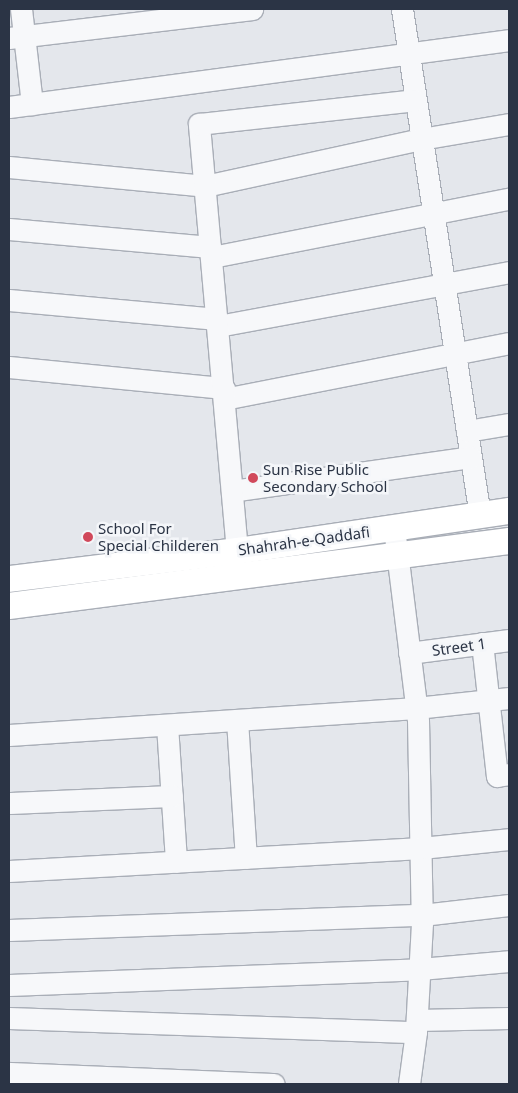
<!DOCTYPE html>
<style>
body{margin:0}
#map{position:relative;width:518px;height:1093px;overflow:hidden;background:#e4e7ec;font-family:"Noto Sans",sans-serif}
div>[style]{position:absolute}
.roads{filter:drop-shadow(1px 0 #a9aeb7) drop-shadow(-1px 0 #a9aeb7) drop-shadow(0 1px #a9aeb7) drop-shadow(0 -1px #a9aeb7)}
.minor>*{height:21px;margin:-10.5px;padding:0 10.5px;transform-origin:10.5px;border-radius:10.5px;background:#f7f8fa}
.major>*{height:26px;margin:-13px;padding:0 13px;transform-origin:13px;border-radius:13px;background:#fff}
.dots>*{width:14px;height:14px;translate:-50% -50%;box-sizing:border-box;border:2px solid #f4f6f9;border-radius:50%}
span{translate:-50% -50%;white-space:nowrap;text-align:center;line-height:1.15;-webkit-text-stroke:5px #f4f6f9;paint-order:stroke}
.poi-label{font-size:15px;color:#2b3445}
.left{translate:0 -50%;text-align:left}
.street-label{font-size:15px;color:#2b3445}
.frame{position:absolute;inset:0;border:10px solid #2b3445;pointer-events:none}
</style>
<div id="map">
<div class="roads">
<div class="minor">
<i style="left:21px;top:9px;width:96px;rotate:83.4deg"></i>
<i style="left:402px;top:9px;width:513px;rotate:81.25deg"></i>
<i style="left:9px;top:38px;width:245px;rotate:-6.8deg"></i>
<i style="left:9px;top:107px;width:504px;rotate:-7.63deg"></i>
<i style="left:9px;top:167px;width:197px;rotate:5.5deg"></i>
<i style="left:205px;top:186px;width:221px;rotate:-12.3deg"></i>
<i style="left:421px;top:139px;width:89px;rotate:-9.7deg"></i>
<i style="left:9px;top:229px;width:202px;rotate:5.1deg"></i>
<i style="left:212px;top:257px;width:303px;rotate:-11.1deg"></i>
<i style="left:9px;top:300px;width:209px;rotate:5.2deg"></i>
<i style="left:218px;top:326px;width:296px;rotate:-10.5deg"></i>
<i style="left:9px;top:367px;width:216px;rotate:5.6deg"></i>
<i style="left:224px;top:399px;width:290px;rotate:-11.1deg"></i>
<i style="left:467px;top:431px;width:43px;rotate:-9.5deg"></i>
<i style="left:232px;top:491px;width:241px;rotate:-8.1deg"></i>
<i style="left:394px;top:528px;width:193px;rotate:82.9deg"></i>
<i style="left:418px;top:720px;width:203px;rotate:88.9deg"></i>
<i style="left:422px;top:923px;width:109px;rotate:93.2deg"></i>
<i style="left:416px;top:1032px;width:52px;rotate:97.7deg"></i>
<i style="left:237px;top:551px;width:429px;rotate:-95.1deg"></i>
<i style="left:199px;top:124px;width:217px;rotate:-6.3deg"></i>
<i style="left:482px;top:643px;width:134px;rotate:83.6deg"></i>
<i style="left:497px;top:776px;width:12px;rotate:-9deg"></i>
<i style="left:409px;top:653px;width:101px;rotate:-7.4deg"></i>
<i style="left:237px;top:720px;width:138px;rotate:86.3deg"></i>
<i style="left:167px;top:725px;width:137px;rotate:86.2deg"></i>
<i style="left:9px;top:735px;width:408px;rotate:-3.8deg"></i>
<i style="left:416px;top:708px;width:94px;rotate:-6.1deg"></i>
<i style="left:9px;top:803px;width:163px;rotate:-2.5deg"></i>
<i style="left:9px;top:871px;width:413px;rotate:-3.2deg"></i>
<i style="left:421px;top:848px;width:88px;rotate:-5.8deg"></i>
<i style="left:9px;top:930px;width:413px;rotate:-2.1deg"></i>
<i style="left:422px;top:915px;width:88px;rotate:-6.6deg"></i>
<i style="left:9px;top:985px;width:411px;rotate:-2.2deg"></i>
<i style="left:420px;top:969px;width:89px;rotate:-5.1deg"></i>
<i style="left:9px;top:1018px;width:407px;rotate:2deg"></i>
<i style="left:417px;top:1020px;width:92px;rotate:-1.2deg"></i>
<i style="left:9px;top:1073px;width:265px;rotate:2.4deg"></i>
</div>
<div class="major">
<i style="left:9px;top:579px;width:230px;rotate:-7deg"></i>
<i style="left:237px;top:551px;width:275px;rotate:-8.4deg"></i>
<i style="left:9px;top:606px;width:504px;rotate:-7.41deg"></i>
</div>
</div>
<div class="dots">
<i style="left:253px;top:478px;background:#d1495b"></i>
<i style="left:88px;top:537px;background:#d1495b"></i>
</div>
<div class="poi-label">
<span class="left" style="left:263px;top:478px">Sun Rise Public<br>Secondary School</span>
<span class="left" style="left:98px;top:537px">School For<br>Special Childeren</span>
</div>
<div class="street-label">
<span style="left:304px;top:541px;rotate:-8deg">Shahrah-e-Qaddafi</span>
<span style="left:459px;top:647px;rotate:-8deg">Street 1</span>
</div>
<div class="frame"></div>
</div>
